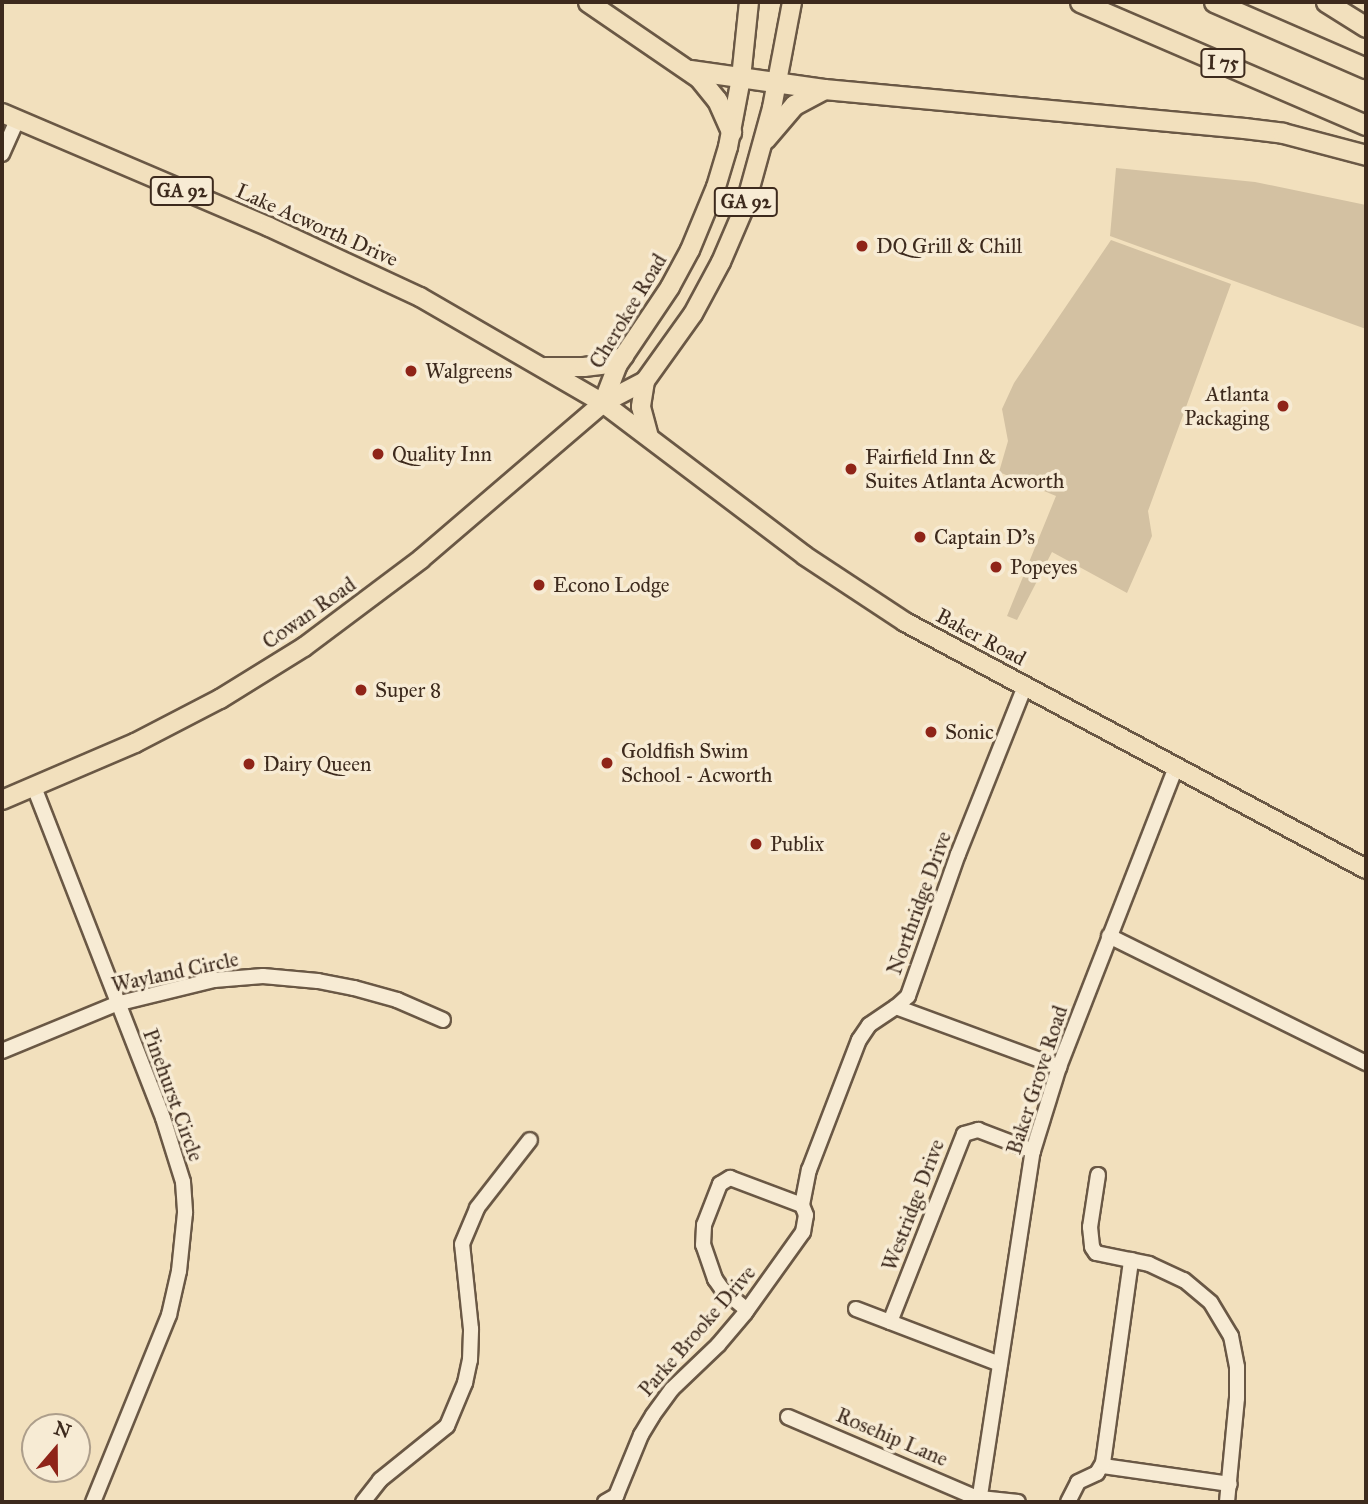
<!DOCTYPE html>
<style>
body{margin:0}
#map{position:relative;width:1368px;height:1504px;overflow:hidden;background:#f2e0bd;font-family:"IM FELL Great Primer",serif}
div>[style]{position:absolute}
.green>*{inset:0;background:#d3c1a2}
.roads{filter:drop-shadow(2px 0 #6a5845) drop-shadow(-2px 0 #6a5845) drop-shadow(0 2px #6a5845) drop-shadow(0 -2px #6a5845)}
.minor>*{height:14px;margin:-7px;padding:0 7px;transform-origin:7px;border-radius:7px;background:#f7ebd4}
.major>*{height:18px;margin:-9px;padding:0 9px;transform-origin:9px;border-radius:9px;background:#f2e0bd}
.highway>*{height:19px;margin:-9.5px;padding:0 9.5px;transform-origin:9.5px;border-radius:9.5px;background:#f2e0bd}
.dots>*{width:19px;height:19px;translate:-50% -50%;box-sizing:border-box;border:4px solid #f7ebd4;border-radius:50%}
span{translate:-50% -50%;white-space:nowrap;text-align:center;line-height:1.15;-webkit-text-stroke:7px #f7ebd4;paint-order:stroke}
.shield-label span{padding:2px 5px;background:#f7ebd4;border:2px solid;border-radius:5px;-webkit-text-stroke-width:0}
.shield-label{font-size:19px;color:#3d2a1d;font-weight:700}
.street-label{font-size:21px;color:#3d2a1d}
.poi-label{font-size:21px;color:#3d2a1d}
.left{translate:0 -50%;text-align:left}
.right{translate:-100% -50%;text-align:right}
.frame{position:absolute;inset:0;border:4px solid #3d2a1d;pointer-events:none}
.north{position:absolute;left:21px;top:1413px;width:70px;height:70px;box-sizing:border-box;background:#f7ebd4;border:2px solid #ad9e8b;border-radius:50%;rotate:20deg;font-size:19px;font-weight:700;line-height:28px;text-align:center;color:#3d2a1d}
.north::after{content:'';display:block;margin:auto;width:24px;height:32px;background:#8f2418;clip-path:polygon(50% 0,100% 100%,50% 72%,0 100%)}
</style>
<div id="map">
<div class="green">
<i style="clip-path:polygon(1116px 168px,1255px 182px,1366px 205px,1366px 329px,1110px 236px)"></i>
<i style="clip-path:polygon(1111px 240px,1231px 284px,1148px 511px,1152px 536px,1127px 593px,1052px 552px,1017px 620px,1007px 616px,1056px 496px,999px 472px,1008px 441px,1002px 409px,1014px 383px)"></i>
</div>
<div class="roads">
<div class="minor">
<i style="left:2px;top:154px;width:37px;rotate:-66deg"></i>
<i style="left:1025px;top:686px;width:181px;rotate:111.7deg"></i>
<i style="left:958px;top:854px;width:151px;rotate:109.4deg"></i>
<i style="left:908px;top:996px;width:16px;rotate:137deg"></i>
<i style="left:896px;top:1007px;width:174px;rotate:20.2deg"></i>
<i style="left:34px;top:787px;width:355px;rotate:68.7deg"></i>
<i style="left:163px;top:1118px;width:67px;rotate:72.6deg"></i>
<i style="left:183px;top:1182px;width:31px;rotate:86deg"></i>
<i style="left:185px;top:1213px;width:58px;rotate:95.9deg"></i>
<i style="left:179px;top:1271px;width:45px;rotate:102.8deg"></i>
<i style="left:169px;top:1315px;width:202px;rotate:112.1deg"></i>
<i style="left:1109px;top:936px;width:287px;rotate:26.3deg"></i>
<i style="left:2px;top:1051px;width:123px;rotate:-22.4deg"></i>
<i style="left:116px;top:1004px;width:101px;rotate:-13.8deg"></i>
<i style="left:214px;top:980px;width:49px;rotate:-4.7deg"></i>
<i style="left:263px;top:976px;width:55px;rotate:5.2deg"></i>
<i style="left:318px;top:981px;width:37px;rotate:11deg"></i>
<i style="left:354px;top:988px;width:45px;rotate:15.6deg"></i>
<i style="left:397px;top:1000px;width:50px;rotate:23.5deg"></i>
<i style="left:1098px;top:1175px;width:53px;rotate:98.7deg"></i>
<i style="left:1090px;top:1227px;width:20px;rotate:84deg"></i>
<i style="left:1092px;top:1247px;width:7px;rotate:56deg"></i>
<i style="left:1096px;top:1253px;width:54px;rotate:11.7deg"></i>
<i style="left:1149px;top:1264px;width:38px;rotate:25deg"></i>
<i style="left:1184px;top:1280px;width:35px;rotate:40deg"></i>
<i style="left:1211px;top:1303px;width:39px;rotate:59deg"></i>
<i style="left:1231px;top:1336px;width:32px;rotate:79deg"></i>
<i style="left:1237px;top:1367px;width:31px;rotate:90deg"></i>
<i style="left:1237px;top:1398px;width:104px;rotate:95.5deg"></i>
<i style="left:856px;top:1309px;width:154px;rotate:20.9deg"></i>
<i style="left:747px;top:1310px;width:33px;rotate:-140deg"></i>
<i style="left:722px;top:1289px;width:12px;rotate:-125deg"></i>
<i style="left:715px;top:1279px;width:36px;rotate:-109deg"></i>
<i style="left:703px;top:1245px;width:20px;rotate:-87deg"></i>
<i style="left:704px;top:1225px;width:44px;rotate:-68.7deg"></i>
<i style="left:720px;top:1184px;width:12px;rotate:-31deg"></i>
<i style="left:730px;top:1178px;width:77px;rotate:20.6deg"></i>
<i style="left:890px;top:1322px;width:202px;rotate:-68.5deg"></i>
<i style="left:964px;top:1134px;width:15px;rotate:-16deg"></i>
<i style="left:978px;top:1130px;width:59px;rotate:20.9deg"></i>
<i style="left:788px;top:1417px;width:215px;rotate:23.2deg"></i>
<i style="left:1103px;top:1466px;width:128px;rotate:8.1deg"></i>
<i style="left:980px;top:1498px;width:38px;rotate:6deg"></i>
<i style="left:363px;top:1502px;width:28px;rotate:-52deg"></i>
<i style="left:380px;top:1480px;width:86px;rotate:-38.9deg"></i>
<i style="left:447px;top:1426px;width:47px;rotate:-67.3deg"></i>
<i style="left:465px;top:1383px;width:24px;rotate:-78deg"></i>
<i style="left:470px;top:1360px;width:31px;rotate:-88deg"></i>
<i style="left:471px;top:1329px;width:85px;rotate:-96deg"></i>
<i style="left:462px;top:1244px;width:39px;rotate:-67deg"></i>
<i style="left:477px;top:1208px;width:86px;rotate:-52.1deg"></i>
<i style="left:605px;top:1502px;width:13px;rotate:-29deg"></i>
<i style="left:616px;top:1496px;width:66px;rotate:-67.7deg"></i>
<i style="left:641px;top:1435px;width:23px;rotate:-59deg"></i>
<i style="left:653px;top:1415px;width:32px;rotate:-54deg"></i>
<i style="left:672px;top:1389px;width:64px;rotate:-43.7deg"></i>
<i style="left:718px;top:1345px;width:42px;rotate:-49.8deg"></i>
<i style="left:745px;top:1313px;width:100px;rotate:-54.4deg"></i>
<i style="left:803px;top:1232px;width:17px;rotate:-80deg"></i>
<i style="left:806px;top:1215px;width:11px;rotate:-112deg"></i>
<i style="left:802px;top:1205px;width:36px;rotate:-79deg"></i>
<i style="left:809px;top:1170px;width:139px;rotate:-69deg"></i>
<i style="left:859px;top:1040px;width:18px;rotate:-56deg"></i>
<i style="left:869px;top:1025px;width:32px;rotate:-34deg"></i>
<i style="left:979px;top:1502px;width:355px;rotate:-81.3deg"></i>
<i style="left:1033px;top:1151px;width:88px;rotate:-72.8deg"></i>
<i style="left:1059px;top:1067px;width:322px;rotate:-68.7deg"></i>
<i style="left:1068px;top:1502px;width:22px;rotate:-63deg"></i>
<i style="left:1078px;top:1482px;width:21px;rotate:-25deg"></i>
<i style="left:1097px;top:1473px;width:12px;rotate:-59deg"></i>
<i style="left:1103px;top:1463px;width:205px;rotate:-82.1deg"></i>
</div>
<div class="major">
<i style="left:2px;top:113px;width:290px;rotate:23.1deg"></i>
<i style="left:269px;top:227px;width:166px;rotate:24.9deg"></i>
<i style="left:420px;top:297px;width:211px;rotate:30.1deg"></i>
<i style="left:603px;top:403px;width:253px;rotate:37.1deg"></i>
<i style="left:805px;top:556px;width:120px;rotate:33.4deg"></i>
<i style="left:905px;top:622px;width:523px;rotate:28.18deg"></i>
<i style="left:545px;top:367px;width:39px"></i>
<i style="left:584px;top:367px;width:23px;rotate:-7deg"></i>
<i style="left:607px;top:364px;width:19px;rotate:-25deg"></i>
<i style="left:645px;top:381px;width:26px;rotate:99deg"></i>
<i style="left:641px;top:407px;width:30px;rotate:75deg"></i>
<i style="left:603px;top:403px;width:40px;rotate:-69deg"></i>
<i style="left:617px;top:366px;width:95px;rotate:-56.1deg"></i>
<i style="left:670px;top:287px;width:42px;rotate:-61.6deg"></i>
<i style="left:690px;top:250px;width:68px;rotate:-67.6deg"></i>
<i style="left:716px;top:187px;width:42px;rotate:-73.3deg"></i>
<i style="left:728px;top:147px;width:70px;rotate:-79.3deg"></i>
<i style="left:741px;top:78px;width:76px;rotate:-84deg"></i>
<i style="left:2px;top:800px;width:145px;rotate:-23.2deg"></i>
<i style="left:135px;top:743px;width:96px;rotate:-27.4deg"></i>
<i style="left:220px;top:699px;width:99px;rotate:-31.8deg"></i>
<i style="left:304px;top:647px;width:146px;rotate:-36.9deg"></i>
<i style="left:421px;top:559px;width:240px;rotate:-40.6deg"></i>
<i style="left:603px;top:403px;width:47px;rotate:-27.6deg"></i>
<i style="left:645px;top:381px;width:82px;rotate:-54.4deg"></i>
<i style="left:693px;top:314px;width:59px;rotate:-61.7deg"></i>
<i style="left:721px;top:262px;width:61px;rotate:-66.8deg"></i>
<i style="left:745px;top:206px;width:102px;rotate:-74.6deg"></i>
<i style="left:772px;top:108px;width:108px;rotate:-79.3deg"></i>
</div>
<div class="highway">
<i style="left:588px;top:2px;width:135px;rotate:34.4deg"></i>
<i style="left:699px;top:78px;width:28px;rotate:51deg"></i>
<i style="left:717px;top:100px;width:35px;rotate:66deg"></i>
<i style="left:1080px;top:2px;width:311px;rotate:23.3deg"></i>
<i style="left:1214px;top:2px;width:166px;rotate:23.5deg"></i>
<i style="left:1326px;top:2px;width:47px;rotate:32deg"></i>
<i style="left:690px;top:70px;width:135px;rotate:8.1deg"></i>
<i style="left:824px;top:89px;width:422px;rotate:5.3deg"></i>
<i style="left:1244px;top:128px;width:39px;rotate:7deg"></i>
<i style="left:1283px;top:133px;width:86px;rotate:14.8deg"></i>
<i style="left:765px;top:139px;width:45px;rotate:-49.5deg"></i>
<i style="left:794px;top:105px;width:34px;rotate:-28deg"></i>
</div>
</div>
<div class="dots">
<i style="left:862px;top:246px;background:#8f2418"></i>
<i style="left:411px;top:371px;background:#8f2418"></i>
<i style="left:1283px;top:406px;background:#8f2418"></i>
<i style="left:378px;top:454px;background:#8f2418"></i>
<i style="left:851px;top:469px;background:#8f2418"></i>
<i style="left:920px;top:537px;background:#8f2418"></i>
<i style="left:996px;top:567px;background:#8f2418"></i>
<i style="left:539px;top:585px;background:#8f2418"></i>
<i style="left:361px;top:690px;background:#8f2418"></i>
<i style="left:931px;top:732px;background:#8f2418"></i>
<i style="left:607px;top:763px;background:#8f2418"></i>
<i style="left:249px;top:764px;background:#8f2418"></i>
<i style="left:756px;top:844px;background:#8f2418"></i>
</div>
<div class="shield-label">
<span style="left:1223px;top:63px">I 75</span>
<span style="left:182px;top:191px">GA 92</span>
<span style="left:746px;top:202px">GA 92</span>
</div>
<div class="street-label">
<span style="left:317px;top:225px;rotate:24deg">Lake Acworth Drive</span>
<span style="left:628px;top:311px;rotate:-59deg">Cherokee Road</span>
<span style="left:309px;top:613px;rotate:-35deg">Cowan Road</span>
<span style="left:981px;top:637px;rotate:28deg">Baker Road</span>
<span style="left:919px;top:903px;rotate:-70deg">Northridge Drive</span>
<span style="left:175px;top:972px;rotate:-12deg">Wayland Circle</span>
<span style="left:1037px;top:1080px;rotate:-72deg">Baker Grove Road</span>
<span style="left:173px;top:1095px;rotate:70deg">Pinehurst Circle</span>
<span style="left:913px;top:1205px;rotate:-69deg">Westridge Drive</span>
<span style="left:697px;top:1331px;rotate:-49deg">Parke Brooke Drive</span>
<span style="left:892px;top:1437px;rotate:23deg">Rosehip Lane</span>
</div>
<div class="poi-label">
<span class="left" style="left:876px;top:246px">DQ Grill &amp; Chill</span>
<span class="left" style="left:425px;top:371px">Walgreens</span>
<span class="right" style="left:1269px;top:406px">Atlanta<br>Packaging</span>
<span class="left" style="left:392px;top:454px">Quality Inn</span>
<span class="left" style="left:865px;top:469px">Fairfield Inn &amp;<br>Suites Atlanta Acworth</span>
<span class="left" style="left:934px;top:537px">Captain D's</span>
<span class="left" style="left:1010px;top:567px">Popeyes</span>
<span class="left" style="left:553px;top:585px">Econo Lodge</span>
<span class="left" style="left:375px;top:690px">Super 8</span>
<span class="left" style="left:945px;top:732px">Sonic</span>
<span class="left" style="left:621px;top:763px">Goldfish Swim<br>School - Acworth</span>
<span class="left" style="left:263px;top:764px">Dairy Queen</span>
<span class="left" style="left:770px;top:844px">Publix</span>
</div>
<div class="frame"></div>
<div class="north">N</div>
</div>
